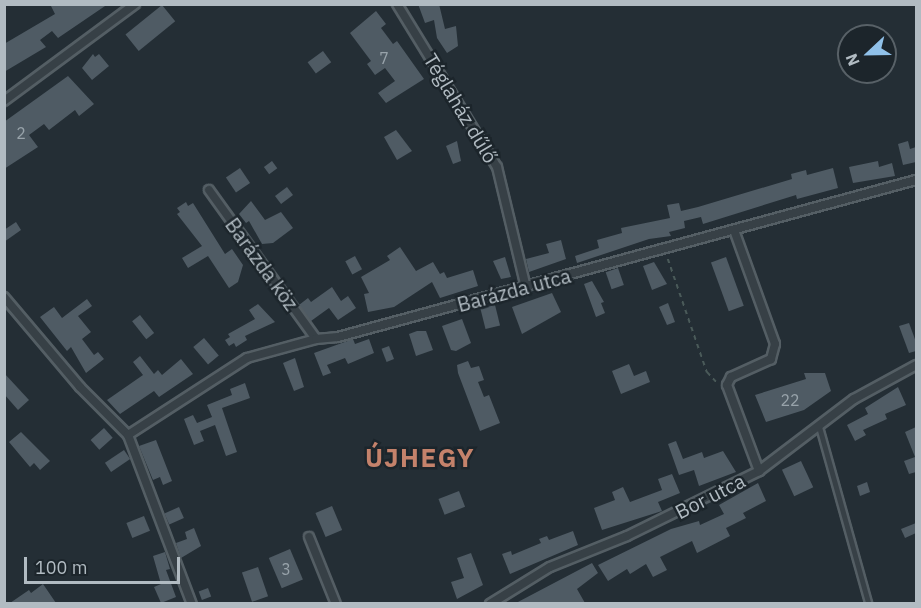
<!DOCTYPE html>
<meta charset="utf-8">
<style>
body{margin:0}
#map{position:relative;width:921px;height:608px;overflow:hidden;background:#242e35;font-family:"IBM Plex Sans",sans-serif}
div>[style]{position:absolute}
.building>*{inset:0;background:#4f5b64;transform-origin:0 0}
.path>*{height:1.5px;margin-top:-0.75px;transform-origin:0;background:repeating-linear-gradient(90deg,#4a5a59 0 4.5px,transparent 0 9px)}
.roads{filter:drop-shadow(2px 0 #545e64) drop-shadow(-2px 0 #545e64) drop-shadow(0 2px #545e64) drop-shadow(0 -2px #545e64)}
.service>*{height:4.5px;margin:-2.25px;padding:0 2.25px;transform-origin:2.25px;border-radius:2.25px;background:#374046}
.minor>*{height:8px;margin:-4px;padding:0 4px;transform-origin:4px;border-radius:4px;background:#374046}
span{translate:-50% -50%;white-space:nowrap;text-align:center;line-height:1.15;-webkit-text-stroke:5px #1c252b;paint-order:stroke}
.number-label{font-size:16px;color:#98a3aa}
.number-label span{-webkit-text-stroke-width:0}
.street-label{font-size:20px;color:#b1bbc2}
.district-label{font-size:26px;color:#c4826b;font-weight:700;letter-spacing:1.5px}
.frame{position:absolute;inset:0;border:6px solid #b1bbc2;pointer-events:none}
.north{position:absolute;left:837px;top:24px;width:60px;height:60px;box-sizing:border-box;background:#1c252b;border:2px solid #586167;border-radius:50%;rotate:248deg;font-size:16px;font-weight:700;line-height:24px;text-align:center;color:#b1bbc2}
.north::after{content:'';display:block;margin:auto;width:21px;height:27px;background:#90c1e9;clip-path:polygon(50% 0,100% 100%,50% 72%,0 100%)}
.scale{position:absolute;left:24px;top:557px;width:156px;height:27px;box-sizing:border-box;border:3px solid #b1bbc2;border-top:0;padding-left:8px;font-size:18px;line-height:21px;white-space:nowrap;color:#b1bbc2;-webkit-text-stroke:4px #1c252b;paint-order:stroke}
</style>
<div id="map">
<div class="building">
<i style="clip-path:polygon(50px 4px,108px 4px,58px 38px,52px 31px,40px 40px,46px 47px,4px 72px,4px 44px,55px 14px)"></i>
<i style="clip-path:polygon(418px 4px,439px 4px,445px 29px,456px 26px,458px 46px,447px 53px,437px 38px,434px 20px,425px 23px)"></i>
<i style="left:162px;top:5px;width:21px;height:47px;rotate:51deg"></i>
<i style="clip-path:polygon(376px 11px,386px 24px,381px 28px,393px 44px,397px 41px,424px 79px,386px 103px,378px 93px,395px 81px,385px 68px,375px 75px,367px 64px,371px 61px,350px 33px)"></i>
<i style="left:323px;top:51px;width:14px;height:19px;rotate:54deg"></i>
<i style="clip-path:polygon(93px 54px,95px 57px,99px 54px,109px 66px,92px 80px,82px 68px)"></i>
<i style="clip-path:polygon(68px 76px,94px 104px,79px 116px,75px 110px,49px 130px,44px 124px,29px 135px,38px 147px,4px 169px,4px 122px)"></i>
<i style="clip-path:polygon(396px 130px,412px 151px,397px 160px,384px 137px)"></i>
<i style="clip-path:polygon(457px 141px,461px 161px,453px 164px,446px 146px)"></i>
<i style="clip-path:polygon(908px 141px,910px 149px,916px 147px,916px 162px,903px 165px,898px 144px)"></i>
<i style="left:272px;top:161px;width:9px;height:10px;rotate:54deg"></i>
<i style="clip-path:polygon(878px 161px,879px 167px,892px 163px,895px 176px,853px 183px,849px 167px)"></i>
<i style="left:240px;top:168px;width:18px;height:17px;rotate:56deg"></i>
<i style="clip-path:polygon(833px 168px,838px 188px,797px 199px,796px 195px,703px 224px,701px 217px,684px 221px,685px 228px,669px 232px,671px 236px,649px 239px,577px 263px,575px 256px,599px 248px,597px 240px,622px 233px,621px 228px,670px 218px,667px 205px,679px 203px,681px 211px,698px 207px,792px 179px,791px 174px,806px 170px,807px 175px)"></i>
<i style="left:287px;top:187px;width:10px;height:15px;rotate:53deg"></i>
<i style="clip-path:polygon(251px 201px,265px 220px,281px 212px,293px 228px,273px 243px,262px 244px,249px 221px,246px 223px,239px 214px)"></i>
<i style="clip-path:polygon(186px 202px,188px 206px,193px 203px,225px 254px,232px 249px,243px 265px,238px 282px,229px 288px,208px 256px,188px 268px,182px 258px,202px 246px,177px 214px,180px 212px,177px 208px)"></i>
<i style="clip-path:polygon(16px 222px,21px 230px,4px 242px,4px 230px)"></i>
<i style="clip-path:polygon(561px 240px,566px 259px,529px 272px,526px 259px,549px 253px,546px 244px)"></i>
<i style="clip-path:polygon(400px 247px,416px 271px,433px 262px,440px 274px,444px 272px,447px 278px,473px 270px,478px 286px,440px 298px,432px 282px,394px 307px,368px 312px,364px 294px,369px 293px,361px 277px,390px 260px,387px 256px)"></i>
<i style="left:355px;top:256px;width:15px;height:11px;rotate:62deg"></i>
<i style="clip-path:polygon(505px 257px,511px 277px,501px 279px,493px 261px)"></i>
<i style="left:726px;top:257px;width:52px;height:16px;rotate:70deg"></i>
<i style="clip-path:polygon(654px 262px,667px 284px,652px 290px,643px 266px)"></i>
<i style="left:618px;top:268px;width:18px;height:13px;rotate:71deg"></i>
<i style="clip-path:polygon(592px 281px,604px 302px,601px 303px,605px 313px,596px 317px,584px 284px)"></i>
<i style="clip-path:polygon(332px 287px,341px 301px,348px 296px,356px 308px,338px 320px,329px 308px,311px 321px,299px 305px,308px 298px,311px 302px)"></i>
<i style="clip-path:polygon(552px 293px,561px 312px,522px 334px,512px 307px)"></i>
<i style="clip-path:polygon(87px 299px,92px 306px,78px 316px,91px 332px,82px 339px,94px 355px,98px 352px,104px 359px,86px 373px,71px 347px,67px 351px,40px 317px,54px 307px,62px 318px)"></i>
<i style="clip-path:polygon(668px 303px,675px 322px,667px 325px,659px 307px)"></i>
<i style="clip-path:polygon(258px 304px,275px 322px,245px 336px,247px 340px,236px 347px,234px 343px,229px 346px,225px 340px,230px 337px,228px 334px,255px 319px,249px 310px)"></i>
<i style="left:495px;top:305px;width:21px;height:15px;rotate:76deg"></i>
<i style="left:140px;top:315px;width:23px;height:10px;rotate:52deg"></i>
<i style="clip-path:polygon(462px 319px,471px 343px,456px 351px,451px 350px,442px 326px)"></i>
<i style="clip-path:polygon(909px 323px,916px 342px,916px 351px,909px 353px,899px 326px)"></i>
<i style="clip-path:polygon(417px 331px,426px 331px,433px 350px,416px 356px,409px 334px)"></i>
<i style="left:204px;top:338px;width:23px;height:14px;rotate:50deg"></i>
<i style="clip-path:polygon(353px 339px,355px 344px,369px 339px,374px 353px,348px 364px,345px 358px,327px 365px,331px 373px,323px 376px,314px 353px)"></i>
<i style="left:389px;top:346px;width:14px;height:8px;rotate:69deg"></i>
<i style="clip-path:polygon(140px 356px,154px 374px,158px 370px,162px 375px,181px 359px,193px 374px,159px 397px,154px 391px,120px 414px,107px 400px,143px 375px,133px 362px)"></i>
<i style="clip-path:polygon(295px 358px,304px 387px,294px 391px,283px 363px)"></i>
<i style="clip-path:polygon(468px 361px,471px 368px,479px 366px,484px 380px,478px 382px,484px 397px,489px 395px,500px 423px,480px 431px,458px 373px,457px 365px)"></i>
<i style="clip-path:polygon(629px 364px,634px 376px,646px 371px,650px 382px,621px 394px,612px 371px)"></i>
<i style="clip-path:polygon(4px 373px,29px 400px,18px 410px,4px 394px)"></i>
<i style="clip-path:polygon(804px 373px,825px 373px,831px 391px,804px 410px,766px 422px,755px 395px,806px 379px)"></i>
<i style="clip-path:polygon(245px 383px,250px 398px,222px 408px,237px 452px,226px 456px,215px 425px,200px 431px,204px 441px,194px 445px,184px 419px,193px 415px,197px 423px,212px 417px,207px 405px,232px 395px,230px 389px)"></i>
<i style="clip-path:polygon(898px 387px,906px 405px,885px 414px,887px 419px,863px 430px,866px 435px,855px 441px,847px 425px,868px 414px,865px 408px)"></i>
<i style="clip-path:polygon(916px 427px,916px 472px,909px 474px,904px 461px,915px 457px,905px 432px)"></i>
<i style="left:104px;top:428px;width:13px;height:18px;rotate:48deg"></i>
<i style="clip-path:polygon(21px 432px,50px 461px,40px 470px,34px 463px,30px 467px,9px 442px)"></i>
<i style="clip-path:polygon(156px 440px,172px 481px,163px 485px,160px 477px,153px 480px,139px 446px)"></i>
<i style="clip-path:polygon(676px 441px,683px 459px,702px 452px,704px 458px,723px 451px,736px 472px,699px 486px,694px 470px,679px 475px,668px 444px)"></i>
<i style="left:124px;top:450px;width:11px;height:23px;rotate:56deg"></i>
<i style="left:801px;top:461px;width:29px;height:21px;rotate:65deg"></i>
<i style="clip-path:polygon(672px 474px,680px 493px,658px 502px,662px 511px,602px 530px,594px 508px,615px 500px,612px 492px,623px 487px,630px 502px,662px 490px,658px 479px)"></i>
<i style="clip-path:polygon(867px 482px,870px 492px,860px 496px,857px 486px)"></i>
<i style="clip-path:polygon(758px 483px,766px 501px,743px 513px,746px 518px,726px 528px,730px 536px,697px 553px,692px 541px,660px 557px,667px 570px,653px 577px,646px 564px,630px 574px,627px 569px,608px 581px,598px 565px,671px 529px,699px 521px,700px 525px,724px 514px,719px 505px)"></i>
<i style="left:459px;top:491px;width:17px;height:22px;rotate:69deg"></i>
<i style="left:332px;top:506px;width:26px;height:18px;rotate:67deg"></i>
<i style="left:179px;top:507px;width:12px;height:16px;rotate:66deg"></i>
<i style="left:144px;top:516px;width:16px;height:19px;rotate:68deg"></i>
<i style="clip-path:polygon(916px 523px,916px 533px,905px 538px,901px 529px)"></i>
<i style="clip-path:polygon(194px 528px,201px 546px,181px 558px,176px 543px,187px 539px,185px 532px)"></i>
<i style="clip-path:polygon(573px 531px,578px 545px,510px 574px,502px 554px,511px 551px,512px 555px,541px 543px,539px 539px,547px 536px,549px 540px)"></i>
<i style="left:290px;top:549px;width:33px;height:23px;rotate:67deg"></i>
<i style="clip-path:polygon(165px 552px,170px 569px,166px 570px,176px 597px,161px 603px,154px 587px,161px 584px,153px 556px)"></i>
<i style="clip-path:polygon(471px 553px,483px 585px,457px 599px,451px 582px,464px 578px,457px 558px)"></i>
<i style="clip-path:polygon(592px 563px,598px 573px,577px 589px,585px 603px,516px 603px)"></i>
<i style="left:258px;top:567px;width:31px;height:17px;rotate:71deg"></i>
<i style="clip-path:polygon(43px 584px,56px 603px,10px 603px,29px 590px,31px 593px)"></i>
<i style="left:208px;top:588px;width:9px;height:10px;rotate:69deg"></i>
</div>
<div class="path">
<i style="left:668px;top:259px;width:120px;rotate:71deg"></i>
<i style="left:707px;top:372px;width:16px;rotate:47deg"></i>
</div>
<div class="roads">
<div class="service">
<i style="left:819px;top:425px;width:186px;rotate:74.4deg"></i>
</div>
<div class="minor">
<i style="left:397px;top:4px;width:191px;rotate:58.5deg"></i>
<i style="left:497px;top:167px;width:124px;rotate:76.5deg"></i>
<i style="left:4px;top:101px;width:163px;rotate:-36.5deg"></i>
<i style="left:209px;top:190px;width:183px;rotate:54.3deg"></i>
<i style="left:734px;top:230px;width:121px;rotate:70.2deg"></i>
<i style="left:775px;top:344px;width:16px;rotate:105deg"></i>
<i style="left:771px;top:359px;width:44px;rotate:155.8deg"></i>
<i style="left:731px;top:377px;width:9px;rotate:117deg"></i>
<i style="left:727px;top:385px;width:92px;rotate:69.6deg"></i>
<i style="left:4px;top:297px;width:118px;rotate:49.8deg"></i>
<i style="left:80px;top:387px;width:68px;rotate:45deg"></i>
<i style="left:128px;top:435px;width:181px;rotate:69.3deg"></i>
<i style="left:128px;top:435px;width:142px;rotate:-32.9deg"></i>
<i style="left:247px;top:358px;width:72px;rotate:-15.4deg"></i>
<i style="left:316px;top:339px;width:22px;rotate:-5deg"></i>
<i style="left:338px;top:337px;width:599px;rotate:-15.2deg"></i>
<i style="left:309px;top:537px;width:72px;rotate:68.1deg"></i>
<i style="left:490px;top:604px;width:70px;rotate:-31.7deg"></i>
<i style="left:550px;top:567px;width:83px;rotate:-21.9deg"></i>
<i style="left:627px;top:536px;width:147px;rotate:-26.2deg"></i>
<i style="left:759px;top:471px;width:119px;rotate:-37.2deg"></i>
<i style="left:854px;top:399px;width:71px;rotate:-28.7deg"></i>
</div>
</div>
<div class="number-label">
<span style="left:384px;top:58px">7</span>
<span style="left:21px;top:133px">2</span>
<span style="left:790px;top:400px">22</span>
<span style="left:286px;top:569px">3</span>
</div>
<div class="street-label">
<span style="left:461px;top:108px;rotate:59deg">Téglaház dűlő</span>
<span style="left:262px;top:264px;rotate:54deg">Barázda köz</span>
<span style="left:514px;top:290px;rotate:-15deg">Barázda utca</span>
<span style="left:710px;top:496px;rotate:-27deg">Bor utca</span>
</div>
<div class="district-label">
<span style="left:420px;top:458px">ÚJHEGY</span>
</div>
<div class="frame"></div>
<div class="north">N</div>
<div class="scale">100 m</div>
</div>
